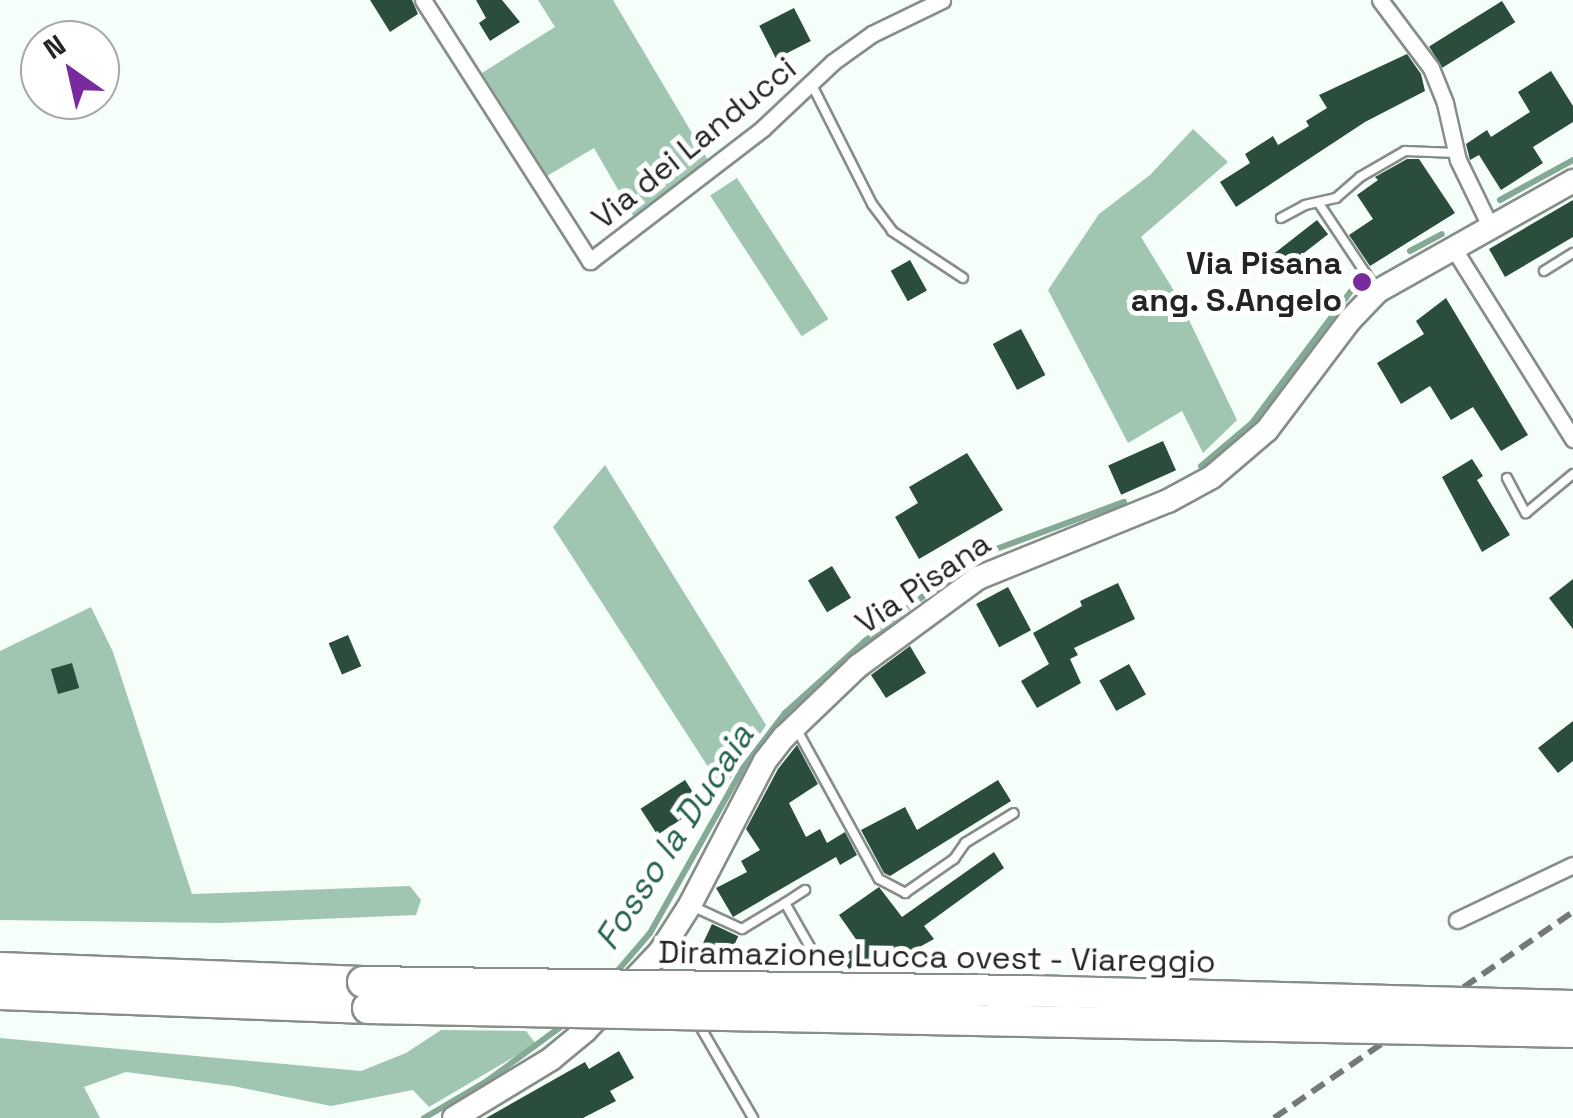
<!DOCTYPE html>
<style>
body{margin:0}
#map{position:relative;width:1573px;height:1118px;overflow:hidden;background:#f6fef9;font-family:"Space Grotesk",sans-serif}
div>[style]{position:absolute}
.forest>*{inset:0;background:#a0c6b2;transform-origin:0 0}
.stream>*{height:6px;margin:-3px;padding:0 3px;transform-origin:3px;border-radius:3px;background:#84aa96}
.building>*{inset:0;background:#2a4d3c;transform-origin:0 0}
.roads{filter:drop-shadow(2px 0 #878e8a) drop-shadow(-2px 0 #878e8a) drop-shadow(0 2px #878e8a) drop-shadow(0 -2px #878e8a)}
.lane>*{height:8px;margin:-4px;padding:0 4px;transform-origin:4px;border-radius:4px;background:#fff}
.street>*{height:15px;margin:-7.5px;padding:0 7.5px;transform-origin:7.5px;border-radius:7.5px;background:#fff}
.secondary>*{height:22px;margin:-11px;padding:0 11px;transform-origin:11px;border-radius:11px;background:#fff}
.highway>*{height:30px;margin:-15px;padding:0 15px;transform-origin:15px;border-radius:15px;background:#fff}
.rail>*{height:6px;margin-top:-3px;transform-origin:0;background:repeating-linear-gradient(90deg,#747976 0 15px,transparent 0 23px)}
.bridges{filter:drop-shadow(2px 0 #878e8a) drop-shadow(-2px 0 #878e8a) drop-shadow(0 2px #878e8a) drop-shadow(0 -2px #878e8a)}
.highway-bridge>*{height:30px;margin:-15px;padding:0 15px;transform-origin:15px;border-radius:15px;background:#fff}
.dots>*{width:28px;height:28px;translate:-50% -50%;box-sizing:border-box;border:5px solid #fff;border-radius:50%}
span{translate:-50% -50%;white-space:nowrap;text-align:center;line-height:1.15;-webkit-text-stroke:10px #fff;paint-order:stroke}
.street-label{font-size:32px;color:#222523}
.poi-label{font-size:32px;color:#222523;font-weight:700}
.right{translate:-100% -50%;text-align:right}
.water-label{font-size:35px;color:#246549;font-style:italic}
.north{position:absolute;left:20px;top:20px;width:100px;height:100px;box-sizing:border-box;background:#fff;border:2px solid #a7a8a7;border-radius:50%;rotate:326deg;font-size:28px;font-weight:700;line-height:40px;text-align:center;color:#222523}
.north::after{content:'';display:block;margin:auto;width:35px;height:45px;background:#782b9d;clip-path:polygon(50% 0,100% 100%,50% 72%,0 100%)}
</style>
<div id="map">
<div class="forest">
<i style="clip-path:polygon(538px 0,613px 0,708px 160px,635px 219px,594px 148px,547px 176px,482px 73px,555px 27px)"></i>
<i style="clip-path:polygon(1193px 129px,1228px 162px,1141px 237px,1179px 299px,1237px 420px,1203px 453px,1182px 411px,1128px 443px,1048px 290px,1099px 214px,1150px 175px)"></i>
<i style="left:737px;top:178px;width:168px;height:32px;rotate:57deg"></i>
<i style="clip-path:polygon(605px 465px,766px 725px,723px 790px,553px 527px)"></i>
<i style="clip-path:polygon(91px 607px,113px 652px,192px 894px,410px 886px,421px 900px,416px 915px,221px 923px,0 920px,0 651px)"></i>
<i style="clip-path:polygon(441px 1030px,526px 1031px,536px 1044px,429px 1107px,413px 1090px,331px 1106px,233px 1086px,126px 1072px,84px 1087px,100px 1118px,0 1118px,0 1038px,361px 1071px,406px 1053px)"></i>
</div>
<div class="stream">
<i style="left:1500px;top:200px;width:83px;rotate:-28.7deg"></i>
<i style="left:1410px;top:251px;width:36px;rotate:-28deg"></i>
<i style="left:1201px;top:466px;width:67px;rotate:-40.1deg"></i>
<i style="left:1252px;top:423px;width:181px;rotate:-53.1deg"></i>
<i style="left:614px;top:975px;width:55px;rotate:-49.4deg"></i>
<i style="left:650px;top:933px;width:189px;rotate:-60.6deg"></i>
<i style="left:743px;top:768px;width:69px;rotate:-52.6deg"></i>
<i style="left:785px;top:713px;width:108px;rotate:-42deg"></i>
<i style="left:865px;top:641px;width:118px;rotate:-37.5deg"></i>
<i style="left:959px;top:569px;width:34px;rotate:-30deg"></i>
<i style="left:988px;top:552px;width:145px;rotate:-20.2deg"></i>
<i style="left:424px;top:1118px;width:73px;rotate:-30.4deg"></i>
<i style="left:487px;top:1081px;width:98px;rotate:-36.3deg"></i>
</div>
<div class="building">
<i style="clip-path:polygon(370px 0,412px 0,418px 14px,390px 32px)"></i>
<i style="clip-path:polygon(476px 0,502px 0,520px 22px,490px 41px,479px 23px,486px 18px)"></i>
<i style="left:1502px;top:1px;width:25px;height:86px;rotate:58deg"></i>
<i style="left:794px;top:8px;width:37px;height:39px;rotate:63deg"></i>
<i style="clip-path:polygon(1407px 54px,1421px 74px,1425px 91px,1365px 122px,1236px 207px,1220px 182px,1250px 163px,1245px 154px,1273px 136px,1278px 145px,1309px 126px,1306px 121px,1327px 108px,1319px 95px)"></i>
<i style="clip-path:polygon(1551px 71px,1573px 106px,1573px 122px,1533px 147px,1543px 163px,1501px 190px,1479px 155px,1470px 160px,1466px 144px,1487px 130px,1491px 137px,1530px 112px,1518px 92px)"></i>
<i style="clip-path:polygon(1407px 159px,1419px 159px,1455px 213px,1370px 266px,1349px 235px,1373px 219px,1357px 195px,1378px 180px,1375px 177px)"></i>
<i style="clip-path:polygon(1573px 200px,1573px 237px,1505px 277px,1489px 249px)"></i>
<i style="left:1317px;top:220px;width:18px;height:58px;rotate:52deg"></i>
<i style="left:910px;top:260px;width:35px;height:22px;rotate:61deg"></i>
<i style="clip-path:polygon(1446px 298px,1528px 435px,1501px 451px,1473px 407px,1451px 420px,1430px 386px,1401px 404px,1377px 363px,1424px 334px,1416px 321px)"></i>
<i style="left:1021px;top:329px;width:52px;height:32px;rotate:62deg"></i>
<i style="left:1163px;top:441px;width:32px;height:60px;rotate:66deg"></i>
<i style="clip-path:polygon(967px 453px,1003px 510px,919px 559px,895px 517px,918px 503px,909px 487px)"></i>
<i style="clip-path:polygon(1472px 459px,1483px 476px,1477px 480px,1510px 535px,1482px 552px,1442px 477px)"></i>
<i style="left:832px;top:566px;width:37px;height:28px;rotate:59deg"></i>
<i style="clip-path:polygon(1573px 579px,1573px 629px,1549px 598px)"></i>
<i style="clip-path:polygon(1118px 583px,1135px 619px,1074px 648px,1078px 655px,1070px 659px,1081px 683px,1037px 708px,1021px 681px,1049px 664px,1033px 633px,1082px 606px,1080px 601px)"></i>
<i style="left:1008px;top:587px;width:49px;height:36px;rotate:62deg"></i>
<i style="left:348px;top:635px;width:34px;height:21px;rotate:67deg"></i>
<i style="clip-path:polygon(910px 646px,926px 673px,886px 698px,871px 675px)"></i>
<i style="left:72px;top:663px;width:26px;height:22px;rotate:74deg"></i>
<i style="left:1129px;top:664px;width:35px;height:34px;rotate:61deg"></i>
<i style="clip-path:polygon(1573px 721px,1573px 761px,1558px 773px,1538px 748px)"></i>
<i style="clip-path:polygon(797px 745px,818px 784px,789px 803px,806px 837px,820px 829px,827px 843px,845px 832px,857px 855px,840px 865px,836px 857px,733px 917px,716px 888px,747px 872px,741px 861px,760px 850px,746px 829px,778px 769px)"></i>
<i style="left:685px;top:780px;width:31px;height:53px;rotate:57deg"></i>
<i style="clip-path:polygon(998px 780px,1011px 801px,890px 876px,884px 873px,861px 830px,905px 807px,917px 830px)"></i>
<i style="clip-path:polygon(994px 852px,1004px 868px,924px 926px,934px 939px,878px 970px,865px 970px,860px 962px,849px 969px,841px 956px,860px 945px,839px 915px,879px 887px,902px 917px)"></i>
<i style="left:712px;top:924px;width:29px;height:29px;rotate:25deg"></i>
<i style="clip-path:polygon(619px 1051px,634px 1078px,610px 1091px,616px 1101px,583px 1118px,486px 1118px,585px 1062px,589px 1069px)"></i>
</div>
<div class="roads">
<div class="lane">
<i style="left:812px;top:85px;width:133px;rotate:63.2deg"></i>
<i style="left:872px;top:204px;width:34px;rotate:53deg"></i>
<i style="left:892px;top:231px;width:85px;rotate:33.5deg"></i>
<i style="left:1320px;top:205px;width:101px;rotate:56.3deg"></i>
<i style="left:1281px;top:218px;width:27px;rotate:-28deg"></i>
<i style="left:1305px;top:205px;width:32px;rotate:-13deg"></i>
<i style="left:1336px;top:198px;width:32px;rotate:-41deg"></i>
<i style="left:1360px;top:177px;width:52px;rotate:-30deg"></i>
<i style="left:1405px;top:151px;width:52px;rotate:2.2deg"></i>
<i style="left:1544px;top:271px;width:34px;rotate:-32deg"></i>
<i style="left:1507px;top:478px;width:40px;rotate:62deg"></i>
<i style="left:1526px;top:513px;width:61px;rotate:-39.7deg"></i>
<i style="left:797px;top:730px;width:170px;rotate:61.2deg"></i>
<i style="left:879px;top:879px;width:30px;rotate:28deg"></i>
<i style="left:905px;top:893px;width:60px;rotate:-34.8deg"></i>
<i style="left:954px;top:859px;width:19px;rotate:-55deg"></i>
<i style="left:965px;top:843px;width:57px;rotate:-31.5deg"></i>
<i style="left:785px;top:903px;width:24px;rotate:-33deg"></i>
<i style="left:694px;top:907px;width:53px;rotate:24.6deg"></i>
<i style="left:742px;top:929px;width:50px;rotate:-31.2deg"></i>
<i style="left:785px;top:903px;width:51px;rotate:60.4deg"></i>
<i style="left:698px;top:1023px;width:110px;rotate:59.9deg"></i>
</div>
<div class="street">
<i style="left:423px;top:0;width:310px;rotate:57.4deg"></i>
<i style="left:590px;top:261px;width:217px;rotate:-37.5deg"></i>
<i style="left:762px;top:129px;width:98px;rotate:-43.3deg"></i>
<i style="left:833px;top:62px;width:48px;rotate:-35.7deg"></i>
<i style="left:872px;top:34px;width:78px;rotate:-25.9deg"></i>
<i style="left:1380px;top:0;width:85px;rotate:53.1deg"></i>
<i style="left:1431px;top:68px;width:38px;rotate:68deg"></i>
<i style="left:1445px;top:103px;width:58px;rotate:77.2deg"></i>
<i style="left:1458px;top:160px;width:73px;rotate:64.1deg"></i>
<i style="left:1452px;top:246px;width:228px;rotate:57.9deg"></i>
<i style="left:1457px;top:920px;width:128px;rotate:-25.4deg"></i>
</div>
<div class="secondary">
<i style="left:454px;top:1118px;width:114px;rotate:-31.3deg"></i>
<i style="left:551px;top:1059px;width:44px;rotate:-39.5deg"></i>
<i style="left:585px;top:1031px;width:109px;rotate:-46.5deg"></i>
<i style="left:660px;top:952px;width:56px;rotate:-57.4deg"></i>
<i style="left:690px;top:905px;width:162px;rotate:-62.5deg"></i>
<i style="left:765px;top:761px;width:31px;rotate:-52deg"></i>
<i style="left:784px;top:737px;width:103px;rotate:-43.8deg"></i>
<i style="left:858px;top:666px;width:149px;rotate:-36.3deg"></i>
<i style="left:978px;top:578px;width:205px;rotate:-22.1deg"></i>
<i style="left:1168px;top:501px;width:50px;rotate:-28.6deg"></i>
<i style="left:1212px;top:477px;width:72px;rotate:-40.5deg"></i>
<i style="left:1267px;top:430px;width:138px;rotate:-53deg"></i>
<i style="left:1350px;top:320px;width:40px;rotate:-46deg"></i>
<i style="left:1378px;top:291px;width:224px;rotate:-29.4deg"></i>
</div>
<div class="highway">
<i style="left:0;top:968px;width:363px;rotate:2.2deg"></i>
<i style="left:0;top:994px;width:368px;rotate:2.2deg"></i>
</div>
</div>
<div class="rail">
<i style="left:1274px;top:1118px;width:363px;rotate:-34.6deg"></i>
</div>
<div class="bridges">
<div class="highway-bridge">
<i style="left:363px;top:982px;width:665px;rotate:0.78deg"></i>
<i style="left:1028px;top:991px;width:545px;rotate:1.58deg"></i>
<i style="left:368px;top:1008px;width:1205px;rotate:1.14deg"></i>
</div>
</div>
<div class="dots">
<i style="left:1362px;top:282px;background:#782b9d"></i>
</div>
<div class="street-label">
<span style="left:694px;top:143px;rotate:-39deg">Via dei Landucci</span>
<span style="left:923px;top:583px;rotate:-34deg">Via Pisana</span>
<span style="left:937px;top:957px;rotate:1deg">Diramazione Lucca ovest - Viareggio</span>
</div>
<div class="poi-label">
<span class="right" style="left:1342px;top:282px">Via Pisana<br>ang. S.Angelo</span>
</div>
<div class="water-label">
<span style="left:674px;top:837px;rotate:-57deg">Fosso la Ducaia</span>
</div>
<div class="north">N</div>
</div>
